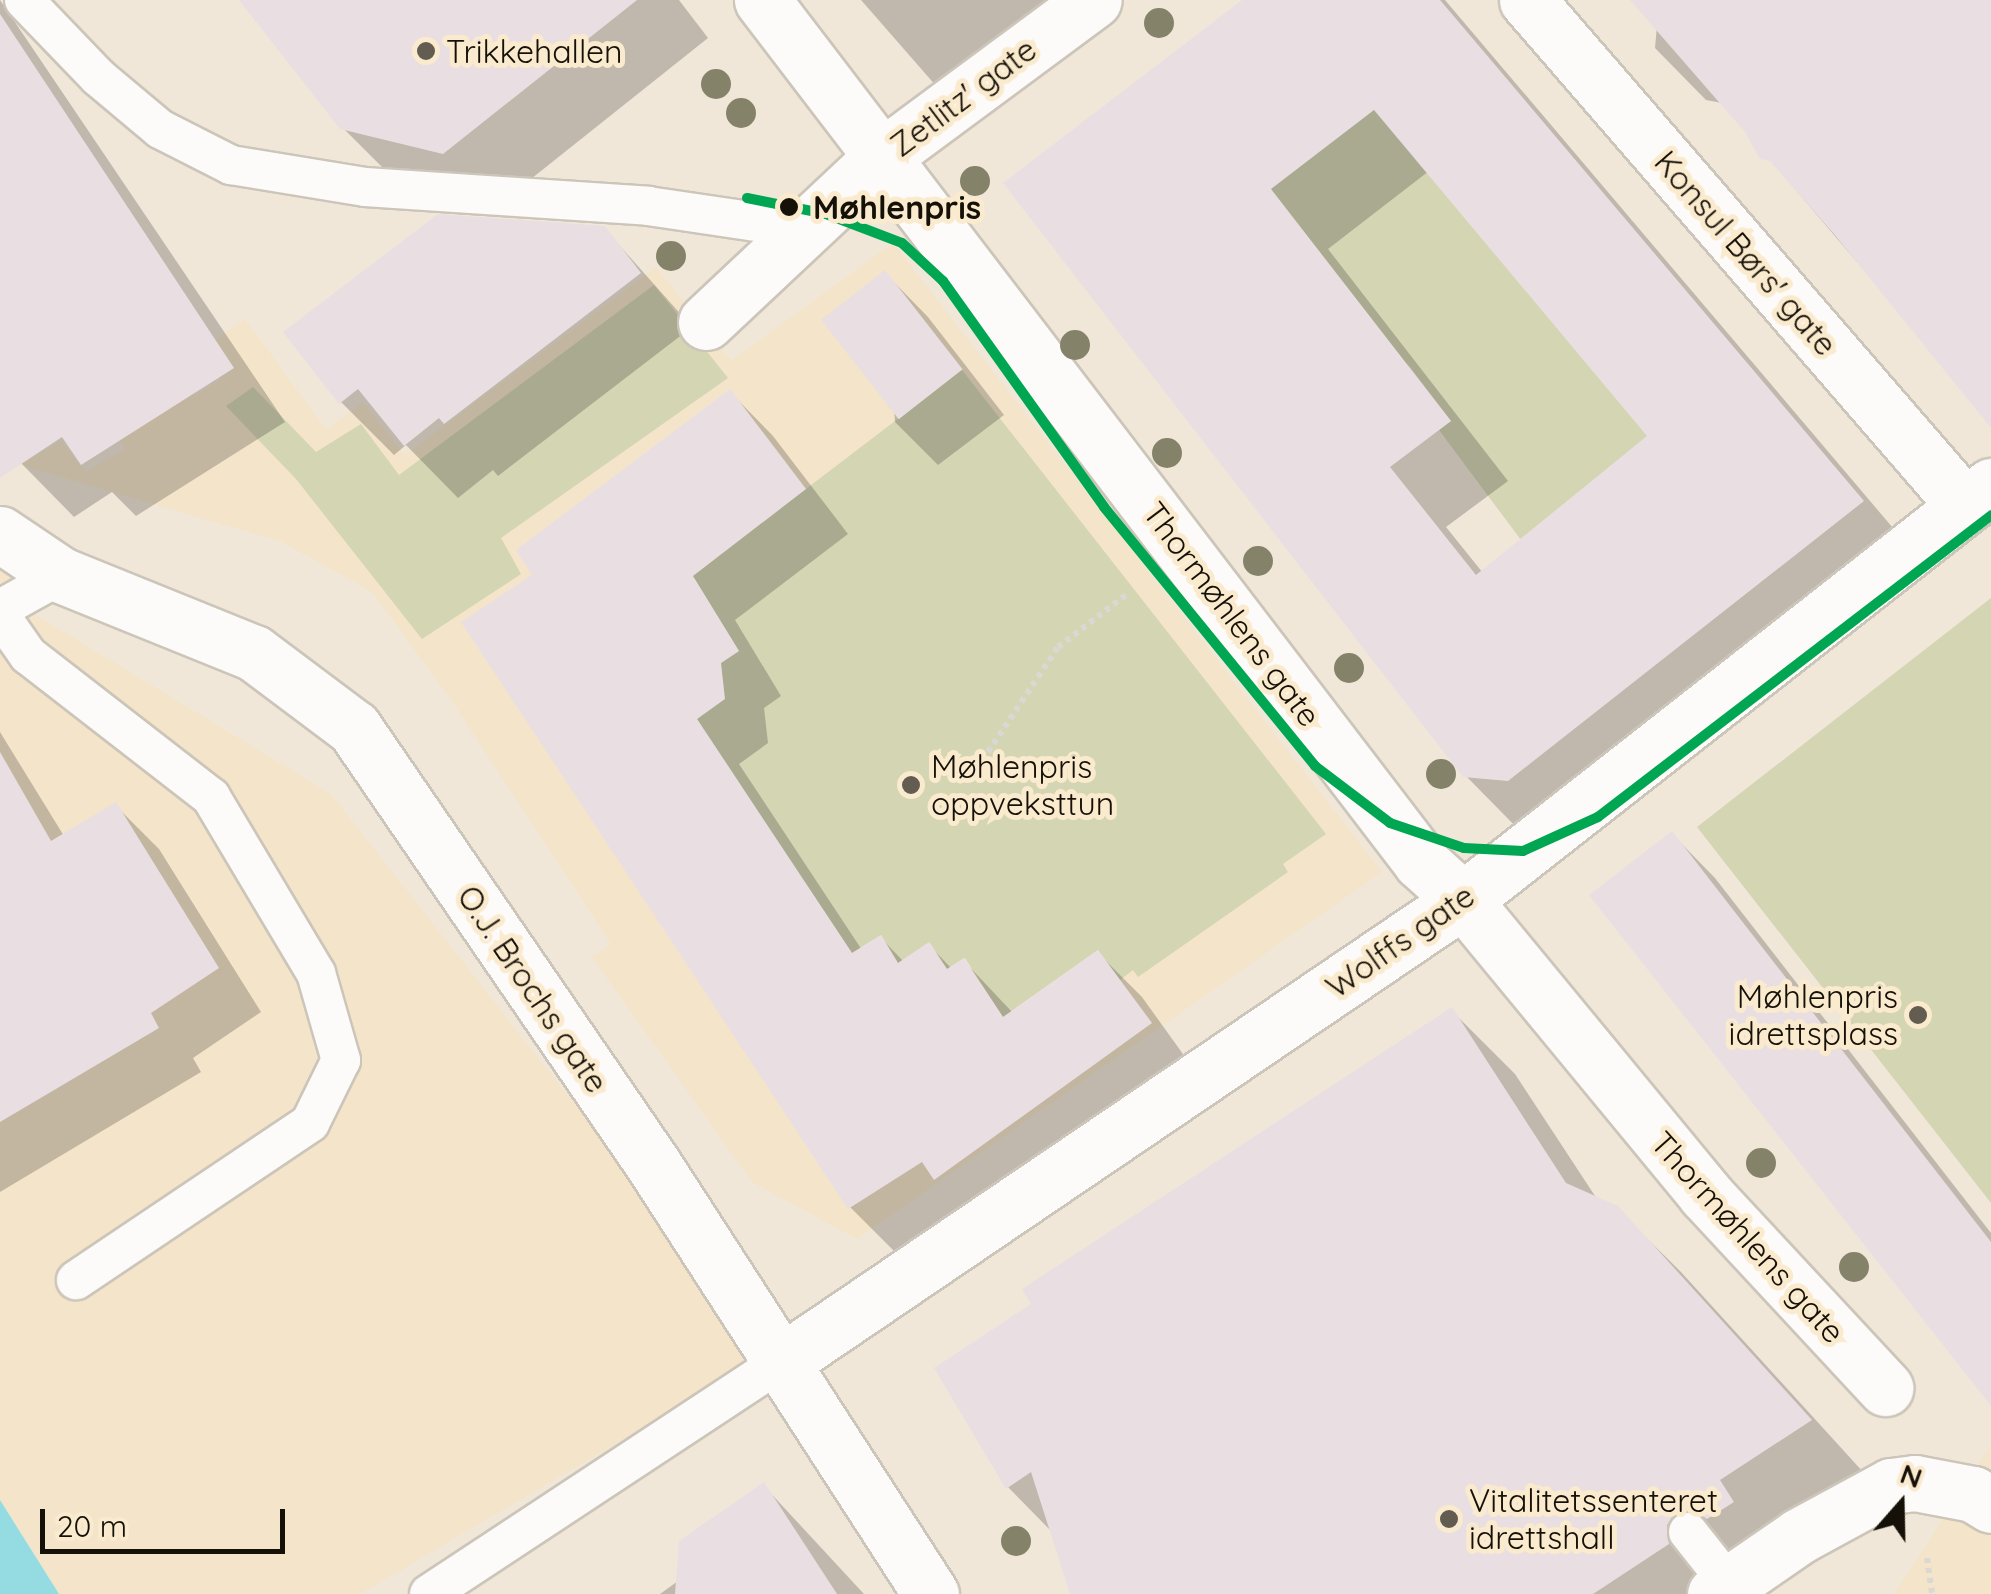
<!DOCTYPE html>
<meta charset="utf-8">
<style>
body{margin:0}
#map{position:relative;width:1991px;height:1594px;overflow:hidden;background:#f0e7d8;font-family:Quicksand,sans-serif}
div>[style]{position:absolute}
.built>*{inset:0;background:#f3e4ca}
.green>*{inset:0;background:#d4d5b3}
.water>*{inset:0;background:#94dce2}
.shadow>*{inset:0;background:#0003}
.building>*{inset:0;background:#e9dfe2;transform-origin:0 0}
.path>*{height:6px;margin-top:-3px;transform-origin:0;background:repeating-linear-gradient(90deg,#dbd8d3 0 5px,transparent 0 10px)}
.roads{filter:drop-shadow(2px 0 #ccc5b9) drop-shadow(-2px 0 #ccc5b9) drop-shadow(0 2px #ccc5b9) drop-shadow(0 -2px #ccc5b9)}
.lane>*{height:38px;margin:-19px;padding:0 19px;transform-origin:19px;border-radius:19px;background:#fdfbf9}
.street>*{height:55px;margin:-27.5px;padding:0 27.5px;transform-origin:27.5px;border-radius:27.5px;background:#fdfbf9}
.secondary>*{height:55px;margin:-27.5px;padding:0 27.5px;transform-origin:27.5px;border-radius:27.5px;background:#fdfbf9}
.tram-1>*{height:10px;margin:-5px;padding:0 5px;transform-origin:5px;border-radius:5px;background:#00a651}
.trees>*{width:30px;height:30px;margin:-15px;border-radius:50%;background:#848269}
.dots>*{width:28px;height:28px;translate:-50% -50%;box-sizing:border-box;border:5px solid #faeace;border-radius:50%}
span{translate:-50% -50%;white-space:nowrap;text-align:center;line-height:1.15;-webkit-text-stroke:10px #faeace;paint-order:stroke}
.poi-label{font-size:32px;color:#161108}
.left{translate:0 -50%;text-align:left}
.right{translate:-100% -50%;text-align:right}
.street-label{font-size:32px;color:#161108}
.stop-label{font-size:32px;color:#161108;font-weight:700}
.north{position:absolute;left:1851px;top:1454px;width:100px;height:100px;-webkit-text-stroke:8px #faeace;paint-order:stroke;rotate:20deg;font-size:28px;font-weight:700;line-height:40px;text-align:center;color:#161108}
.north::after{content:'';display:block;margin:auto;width:35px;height:45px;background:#161108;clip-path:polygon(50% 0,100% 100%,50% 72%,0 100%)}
.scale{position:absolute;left:40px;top:1509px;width:245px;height:45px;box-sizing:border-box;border:5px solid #161108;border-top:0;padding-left:12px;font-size:30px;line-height:35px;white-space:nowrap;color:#161108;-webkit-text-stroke:8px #faeace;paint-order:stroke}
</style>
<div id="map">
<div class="built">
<i style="clip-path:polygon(893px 243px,1382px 872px,857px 1239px,752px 1182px,592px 957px,611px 944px,450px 698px,372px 592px,282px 542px,20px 465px,61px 440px,85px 472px,125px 449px,102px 414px,175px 366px,195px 395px,221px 379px,202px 350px,245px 319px,326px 430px,363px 402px,405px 455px,656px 267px,731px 361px)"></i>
<i style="clip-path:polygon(0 562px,34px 614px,331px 794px,770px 1353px,360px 1594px,59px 1594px,0 1500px)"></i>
<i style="clip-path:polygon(1990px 1446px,1991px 1594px,1894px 1594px)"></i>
</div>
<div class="green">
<i style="clip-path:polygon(1344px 70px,1705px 505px,1521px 540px,1439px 430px,1451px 421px,1410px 367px,1244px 210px)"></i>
<i style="clip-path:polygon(654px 285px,728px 378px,501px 538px,521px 574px,422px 639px,296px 479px,226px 406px,253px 387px,316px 452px,361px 424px,399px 475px)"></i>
<i style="clip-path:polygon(962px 370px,1326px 834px,1283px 864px,1288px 872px,1138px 977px,1133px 970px,1120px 980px,1098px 950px,1003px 1017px,965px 958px,947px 969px,930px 943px,898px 963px,881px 935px,852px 953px,697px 719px,725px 697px,708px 672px,739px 651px,686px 565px,739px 540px)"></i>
<i style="clip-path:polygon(1991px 598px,1991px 1203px,1697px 827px)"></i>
</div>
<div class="water">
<i style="clip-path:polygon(0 1500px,59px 1594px,0 1594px)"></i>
</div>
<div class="shadow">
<i style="clip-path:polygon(0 0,285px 422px,136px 516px,112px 492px,74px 517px,22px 464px,0 431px)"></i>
<i style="clip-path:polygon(242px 0,679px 0,708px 38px,497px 206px,396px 181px,342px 127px)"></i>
<i style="clip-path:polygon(861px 0,1095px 0,944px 95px)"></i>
<i style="clip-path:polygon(evenodd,1245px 0,1445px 0,1921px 561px,1524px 835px,1465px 775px,1006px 184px,1245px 0,1429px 171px,1651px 437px,1483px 573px,1446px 527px,1508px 481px,1328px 249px,1429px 171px)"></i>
<i style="clip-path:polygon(1635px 0,1991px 0,1991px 420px,1722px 103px,1706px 100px,1655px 48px,1657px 25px)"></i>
<i style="clip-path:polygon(439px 217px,604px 228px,692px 327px,498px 476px,493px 470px,458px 498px,406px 445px,394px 455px,341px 402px)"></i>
<i style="clip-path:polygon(885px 273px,928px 317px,1004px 415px,938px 465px,895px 422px)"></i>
<i style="clip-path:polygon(730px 392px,773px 436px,848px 534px,735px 620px,781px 696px,764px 708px,768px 743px,739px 764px,862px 950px,881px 938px,904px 962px,929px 945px,952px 969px,964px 961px,1013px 1013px,1098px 953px,1142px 997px,1193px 1068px,894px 1251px,850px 1207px,535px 575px)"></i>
<i style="clip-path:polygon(0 732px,64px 836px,115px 805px,159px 849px,261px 1012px,193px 1058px,201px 1072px,0 1192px)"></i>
<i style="clip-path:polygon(1672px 834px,1715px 878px,1991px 1233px,1991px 1397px)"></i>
<i style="clip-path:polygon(1452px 1011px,1515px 1074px,1597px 1199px,1616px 1208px,1681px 1272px,1874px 1484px,1730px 1594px,1075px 1594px,1051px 1531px,1008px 1487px,1035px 1305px)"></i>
<i style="clip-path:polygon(764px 1486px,864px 1594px,660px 1594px,678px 1581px)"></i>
</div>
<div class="building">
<i style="clip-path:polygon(239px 0,637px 0,443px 154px,340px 129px)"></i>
<i style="clip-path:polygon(evenodd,1242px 0,1440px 0,1864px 501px,1508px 781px,1463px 777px,1003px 183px,1242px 0,1374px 110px,1647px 436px,1476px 575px,1390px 467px,1451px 421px,1271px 189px,1374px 110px)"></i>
<i style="clip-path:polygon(1630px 0,1991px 0,1991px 428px,1834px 234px,1770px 161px,1760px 159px,1745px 132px)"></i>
<i style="clip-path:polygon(0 14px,234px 368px,81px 465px,62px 437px,0 478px)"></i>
<i style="clip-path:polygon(438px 214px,605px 226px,641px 273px,444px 424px,439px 418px,404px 446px,358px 389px,339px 404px,283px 332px)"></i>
<i style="left:885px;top:270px;width:126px;height:81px;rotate:52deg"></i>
<i style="clip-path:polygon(730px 389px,806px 489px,693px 576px,739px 651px,721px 663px,725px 699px,697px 719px,852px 953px,881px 935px,898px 963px,929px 942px,947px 969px,964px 958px,1003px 1017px,1098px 950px,1152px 1023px,934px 1180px,922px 1162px,848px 1209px,461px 622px,532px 575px,516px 550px)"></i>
<i style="clip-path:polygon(0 752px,51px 841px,116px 802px,219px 968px,151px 1013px,159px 1028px,0 1122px)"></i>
<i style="clip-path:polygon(1672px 831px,1991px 1242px,1991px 1406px,1589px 895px)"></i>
<i style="clip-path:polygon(1452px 1007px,1566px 1183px,1618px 1206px,1812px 1420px,1720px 1480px,1734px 1502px,1707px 1519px,1695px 1511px,1675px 1514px,1667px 1525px,1669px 1544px,1593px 1594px,1070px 1594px,1031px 1472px,1006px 1489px,934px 1368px,1031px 1304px,1022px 1289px)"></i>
<i style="clip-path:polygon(764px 1482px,837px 1594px,675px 1594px,679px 1541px)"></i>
</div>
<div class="path">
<i style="left:988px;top:752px;width:126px;rotate:-56.3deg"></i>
<i style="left:1058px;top:647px;width:87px;rotate:-37.5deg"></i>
<i style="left:1927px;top:1558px;width:36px;rotate:82deg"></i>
</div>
<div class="roads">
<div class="lane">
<i style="left:24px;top:0;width:107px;rotate:46.1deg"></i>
<i style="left:98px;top:77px;width:81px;rotate:40deg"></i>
<i style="left:160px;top:129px;width:80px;rotate:26.9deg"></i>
<i style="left:231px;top:165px;width:136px;rotate:9.3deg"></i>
<i style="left:365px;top:187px;width:284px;rotate:3.8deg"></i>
<i style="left:648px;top:206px;width:165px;rotate:8.4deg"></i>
<i style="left:0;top:609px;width:70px;rotate:-29.1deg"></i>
<i style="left:0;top:615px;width:49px;rotate:55deg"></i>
<i style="left:28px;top:655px;width:232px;rotate:37.8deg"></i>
<i style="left:211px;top:797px;width:205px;rotate:59.2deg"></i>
<i style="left:316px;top:973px;width:91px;rotate:74deg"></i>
<i style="left:341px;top:1060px;width:70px;rotate:116.2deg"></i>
<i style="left:310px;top:1123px;width:282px;rotate:146.1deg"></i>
<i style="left:1688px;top:1532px;width:66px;rotate:51.7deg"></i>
<i style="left:429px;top:1594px;width:424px;rotate:-33.4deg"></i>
</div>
<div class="street">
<i style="left:762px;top:0;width:1085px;rotate:52.6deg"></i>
<i style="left:1421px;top:862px;width:57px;rotate:42.1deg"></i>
<i style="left:1463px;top:900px;width:381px;rotate:50.5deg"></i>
<i style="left:1705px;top:1194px;width:265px;rotate:47.1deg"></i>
<i style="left:1527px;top:0;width:669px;rotate:49.12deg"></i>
<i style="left:706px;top:322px;width:243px;rotate:-43.2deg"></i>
<i style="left:883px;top:156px;width:262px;rotate:-36.5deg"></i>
<i style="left:783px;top:1361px;width:822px;rotate:-34.13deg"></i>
<i style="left:1463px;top:900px;width:671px;rotate:-38.1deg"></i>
</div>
<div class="secondary">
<i style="left:0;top:534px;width:73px;rotate:33.9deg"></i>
<i style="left:61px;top:575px;width:208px;rotate:22deg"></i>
<i style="left:254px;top:653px;width:125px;rotate:36.9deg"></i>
<i style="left:354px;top:728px;width:529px;rotate:55.56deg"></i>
<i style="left:653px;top:1164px;width:512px;rotate:57.12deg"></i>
<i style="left:1715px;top:1594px;width:102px;rotate:-34.6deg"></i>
<i style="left:1799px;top:1536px;width:105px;rotate:-28.5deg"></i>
<i style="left:1891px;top:1486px;width:24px;rotate:-7deg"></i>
<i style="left:1915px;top:1483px;width:59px;rotate:10.7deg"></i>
<i style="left:1973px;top:1494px;width:21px;rotate:31deg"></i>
</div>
</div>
<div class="tram-1">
<i style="left:747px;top:198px;width:81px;rotate:11.4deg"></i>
<i style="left:826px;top:214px;width:81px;rotate:20.9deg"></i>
<i style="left:902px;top:243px;width:56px;rotate:42.8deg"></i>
<i style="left:943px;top:281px;width:277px;rotate:54.5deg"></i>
<i style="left:1104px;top:507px;width:334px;rotate:50.8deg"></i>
<i style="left:1315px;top:766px;width:94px;rotate:37.2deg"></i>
<i style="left:1390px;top:823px;width:78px;rotate:18.7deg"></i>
<i style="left:1464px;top:848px;width:59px;rotate:2.9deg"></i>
<i style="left:1523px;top:851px;width:82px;rotate:-24.4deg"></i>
<i style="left:1598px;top:817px;width:496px;rotate:-37.5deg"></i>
</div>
<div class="trees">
<i style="left:1159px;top:23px"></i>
<i style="left:716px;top:84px"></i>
<i style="left:741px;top:113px"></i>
<i style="left:975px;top:181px"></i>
<i style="left:671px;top:256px"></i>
<i style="left:1075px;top:345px"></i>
<i style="left:1167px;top:453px"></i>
<i style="left:1258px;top:561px"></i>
<i style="left:1349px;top:668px"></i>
<i style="left:1441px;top:774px"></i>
<i style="left:1761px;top:1163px"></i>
<i style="left:1854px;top:1267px"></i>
<i style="left:1016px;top:1541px"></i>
</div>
<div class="dots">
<i style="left:426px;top:51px;background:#625c51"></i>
<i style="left:789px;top:207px;background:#161108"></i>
<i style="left:911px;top:785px;background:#625c51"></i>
<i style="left:1918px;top:1015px;background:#625c51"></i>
<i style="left:1449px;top:1519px;background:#625c51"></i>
</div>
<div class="poi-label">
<span class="left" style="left:446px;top:51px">Trikkehallen</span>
<span class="left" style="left:931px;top:785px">Møhlenpris<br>oppveksttun</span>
<span class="right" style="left:1898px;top:1015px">Møhlenpris<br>idrettsplass</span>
<span class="left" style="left:1469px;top:1519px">Vitalitetssenteret<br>idrettshall</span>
</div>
<div class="street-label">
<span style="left:963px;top:97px;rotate:-37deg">Zetlitz' gate</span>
<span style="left:1746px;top:253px;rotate:49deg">Konsul Børs' gate</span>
<span style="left:1232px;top:614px;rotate:53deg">Thormøhlens gate</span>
<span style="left:1400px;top:941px;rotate:-35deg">Wolffs gate</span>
<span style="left:533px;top:989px;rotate:56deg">O.J. Brochs gate</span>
<span style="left:1748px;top:1237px;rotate:48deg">Thormøhlens gate</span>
</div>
<div class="stop-label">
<span class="left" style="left:813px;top:207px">Møhlenpris</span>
</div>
<div class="north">N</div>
<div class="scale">20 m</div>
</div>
